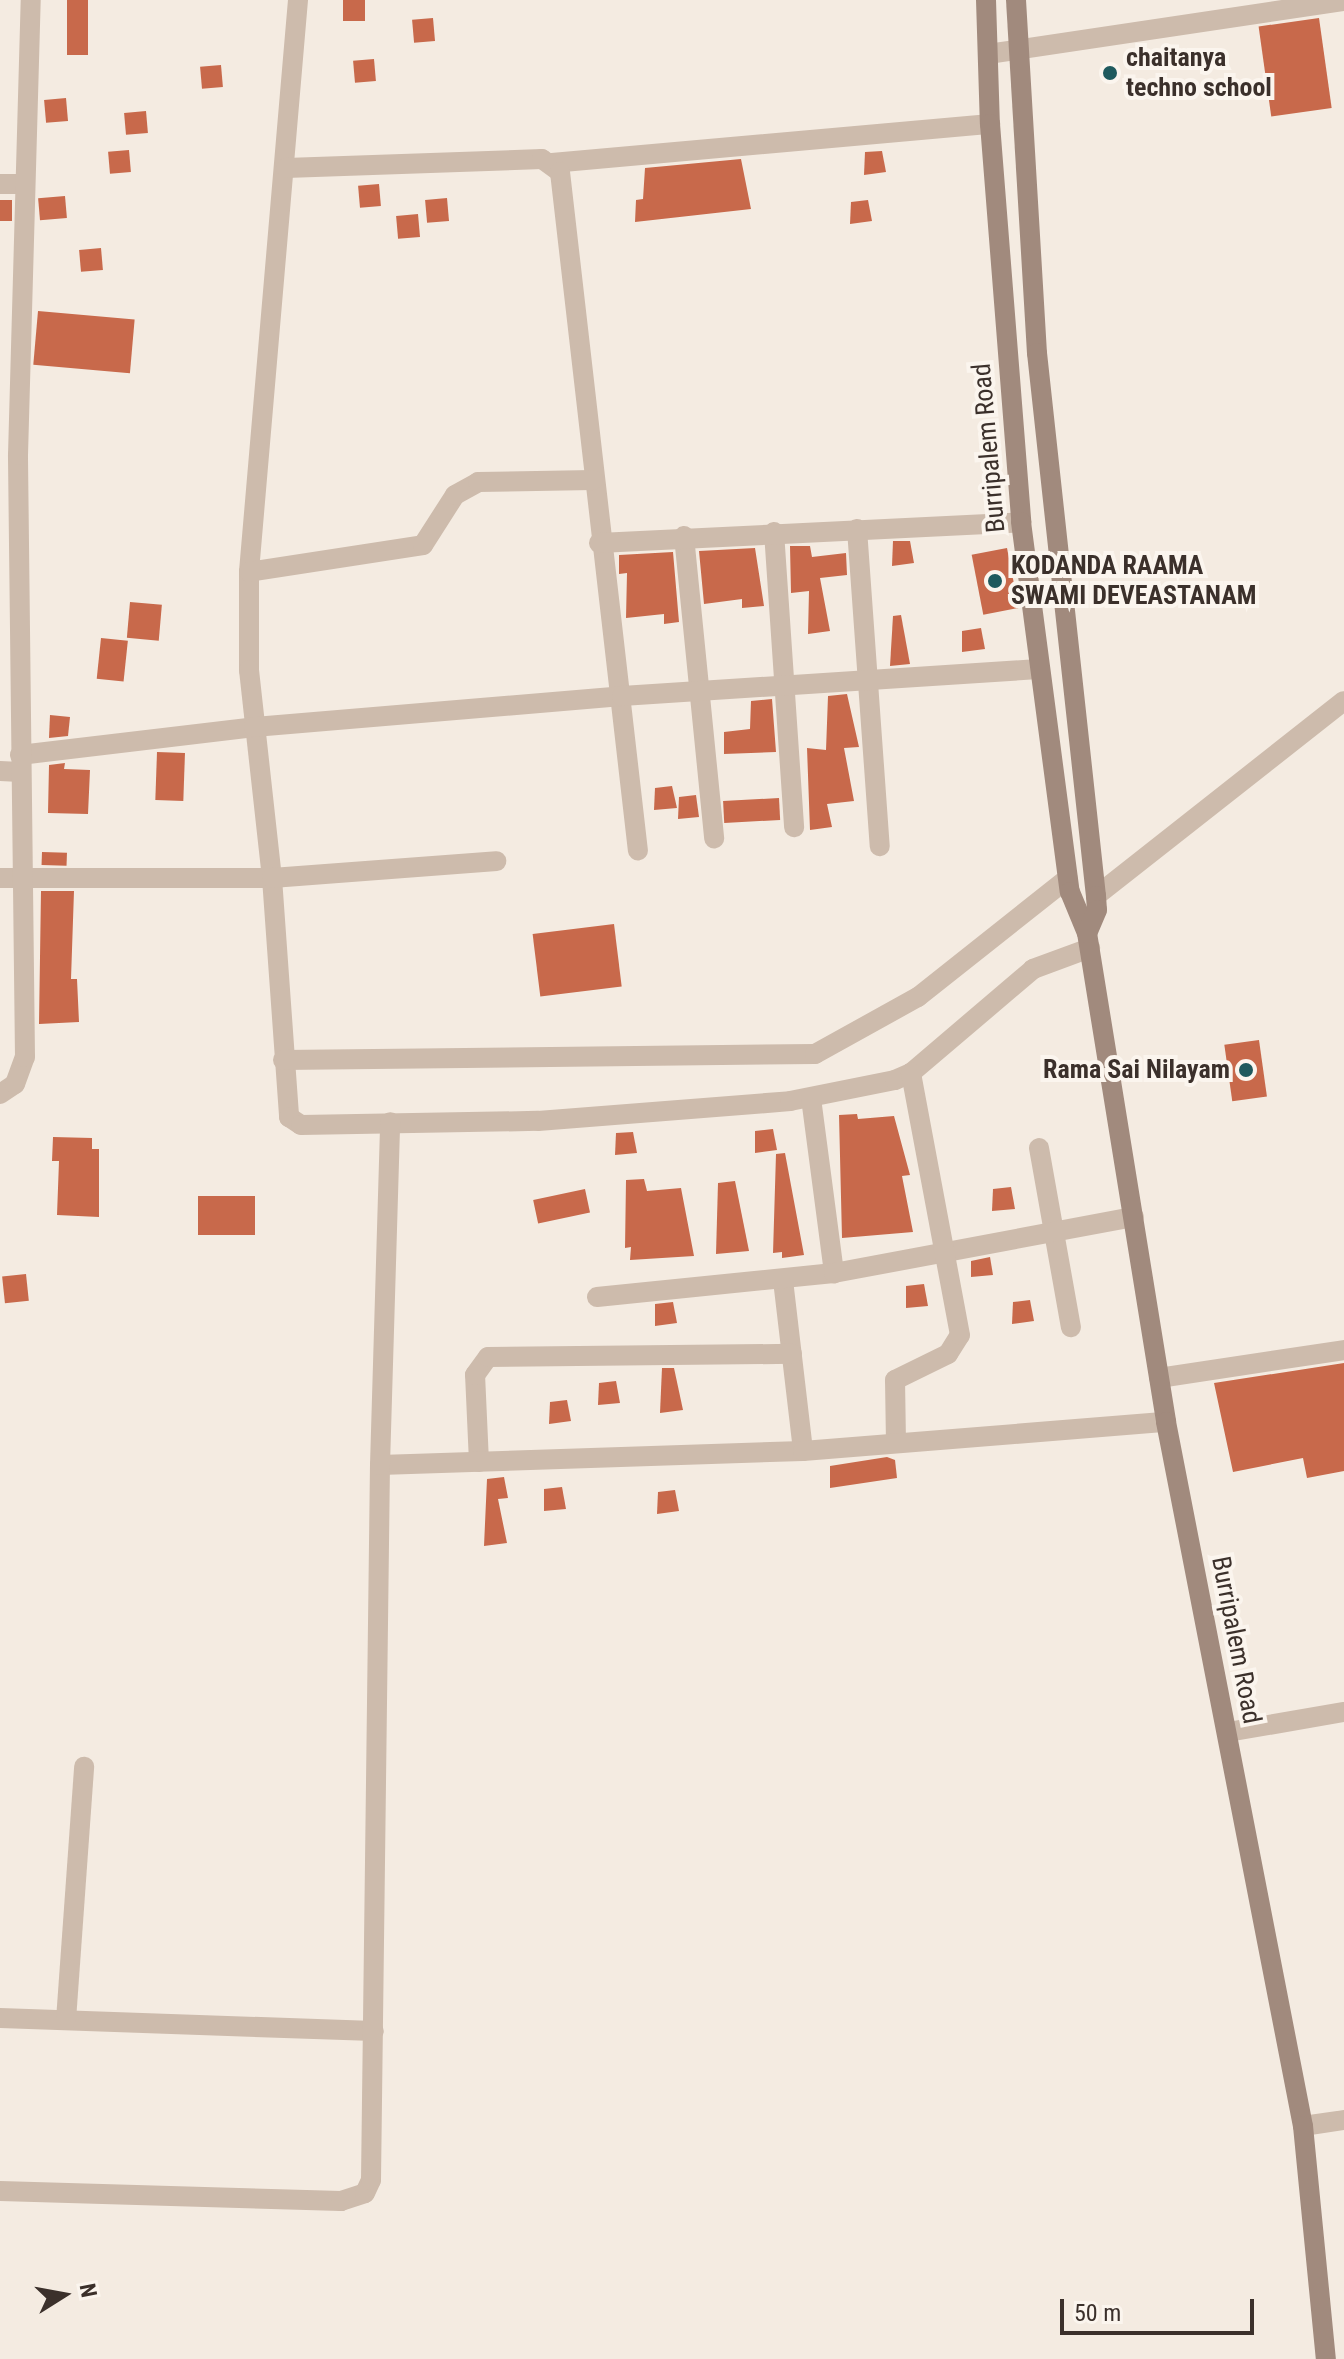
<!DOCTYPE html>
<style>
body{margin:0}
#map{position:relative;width:1344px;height:2359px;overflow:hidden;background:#f4ebe1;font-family:"Roboto Condensed",sans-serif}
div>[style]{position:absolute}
.building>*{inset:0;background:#c8694b;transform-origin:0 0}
.minor>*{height:20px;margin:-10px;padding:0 10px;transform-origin:10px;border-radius:10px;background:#cdbbac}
.secondary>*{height:20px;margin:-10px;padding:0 10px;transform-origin:10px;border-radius:10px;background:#a18a7d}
.dots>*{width:22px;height:22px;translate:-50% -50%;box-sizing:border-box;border:4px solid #fbf5ee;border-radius:50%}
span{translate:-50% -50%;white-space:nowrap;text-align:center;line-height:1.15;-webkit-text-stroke:8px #fbf5ee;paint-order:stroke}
.poi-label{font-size:26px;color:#3b302b;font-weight:700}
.left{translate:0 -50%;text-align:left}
.right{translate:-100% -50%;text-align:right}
.street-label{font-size:26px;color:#3b302b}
.north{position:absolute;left:24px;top:2255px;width:80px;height:80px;-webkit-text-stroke:6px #fbf5ee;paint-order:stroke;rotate:79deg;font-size:22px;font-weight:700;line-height:32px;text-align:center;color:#3b302b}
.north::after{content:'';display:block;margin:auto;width:28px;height:36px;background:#3b302b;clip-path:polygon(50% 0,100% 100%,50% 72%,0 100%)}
.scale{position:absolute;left:1060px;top:2299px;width:194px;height:36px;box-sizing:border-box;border:4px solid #3b302b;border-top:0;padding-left:10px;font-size:24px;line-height:28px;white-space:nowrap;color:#3b302b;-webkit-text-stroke:6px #fbf5ee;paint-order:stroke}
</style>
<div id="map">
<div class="building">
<i style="left:67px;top:0;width:21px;height:55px"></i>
<i style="left:343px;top:0;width:22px;height:21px"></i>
<i style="left:433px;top:18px;width:23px;height:21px;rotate:85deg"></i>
<i style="left:1319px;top:18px;width:91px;height:61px;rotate:82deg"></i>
<i style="left:374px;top:59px;width:22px;height:21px;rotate:85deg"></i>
<i style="left:221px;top:65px;width:22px;height:21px;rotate:85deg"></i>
<i style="left:66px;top:98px;width:23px;height:22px;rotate:85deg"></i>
<i style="left:146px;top:111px;width:22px;height:22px;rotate:85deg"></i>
<i style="left:129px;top:150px;width:22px;height:21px;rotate:85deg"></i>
<i style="clip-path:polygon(882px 151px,886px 172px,864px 175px,865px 152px)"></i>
<i style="clip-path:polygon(741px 159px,751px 209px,635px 222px,636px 200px,643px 199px,645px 168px)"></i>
<i style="left:379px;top:184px;width:22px;height:21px;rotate:85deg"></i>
<i style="left:65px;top:196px;width:22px;height:27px;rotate:85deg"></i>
<i style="left:447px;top:198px;width:23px;height:22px;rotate:85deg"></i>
<i style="left:12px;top:200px;width:21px;height:12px;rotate:90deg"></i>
<i style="clip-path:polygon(868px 200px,872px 221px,850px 224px,851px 202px)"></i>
<i style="left:418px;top:214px;width:23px;height:22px;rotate:85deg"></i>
<i style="left:101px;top:248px;width:22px;height:22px;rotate:85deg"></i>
<i style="left:38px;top:311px;width:97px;height:54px;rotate:5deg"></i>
<i style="clip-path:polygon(893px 541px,910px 541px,914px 563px,892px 566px)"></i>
<i style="clip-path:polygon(790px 546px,810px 546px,812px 557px,846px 553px,847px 575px,820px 578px,830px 631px,808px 634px,809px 591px,791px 593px)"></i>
<i style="clip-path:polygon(755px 548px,764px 606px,742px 608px,742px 599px,704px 604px,699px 551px)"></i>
<i style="left:1007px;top:548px;width:61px;height:36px;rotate:79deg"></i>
<i style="clip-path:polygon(673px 552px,679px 622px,664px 624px,664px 614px,626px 618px,627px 573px,619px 574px,619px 555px)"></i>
<i style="left:130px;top:602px;width:32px;height:36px;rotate:5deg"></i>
<i style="clip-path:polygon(901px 615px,910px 664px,890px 666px,893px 616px)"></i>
<i style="clip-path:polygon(981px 628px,985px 649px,962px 652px,962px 631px)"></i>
<i style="left:101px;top:638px;width:27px;height:41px;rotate:6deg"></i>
<i style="clip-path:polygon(847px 694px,859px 747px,844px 748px,854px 801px,827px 804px,832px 827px,810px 830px,807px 748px,826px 750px,828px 696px)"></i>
<i style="clip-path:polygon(772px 699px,776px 752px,724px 754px,724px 732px,750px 729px,751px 701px)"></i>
<i style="clip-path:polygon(50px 715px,70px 717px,68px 736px,49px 738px)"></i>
<i style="left:157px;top:752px;width:28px;height:48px;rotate:2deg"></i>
<i style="clip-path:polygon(65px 763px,64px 769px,90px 770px,88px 814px,48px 813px,49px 765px)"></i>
<i style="clip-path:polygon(672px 786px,677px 808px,654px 810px,655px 788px)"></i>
<i style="clip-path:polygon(696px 795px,699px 817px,678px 819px,679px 797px)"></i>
<i style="left:779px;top:798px;width:22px;height:56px;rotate:87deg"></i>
<i style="left:42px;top:852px;width:25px;height:13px;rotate:2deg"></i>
<i style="clip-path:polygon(41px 891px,74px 891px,71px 979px,77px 979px,79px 1022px,39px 1024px)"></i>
<i style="left:614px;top:924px;width:63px;height:82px;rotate:83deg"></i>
<i style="left:1259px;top:1040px;width:57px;height:35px;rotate:82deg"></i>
<i style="clip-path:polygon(857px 1114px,858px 1119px,894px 1116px,910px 1175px,902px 1176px,913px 1232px,842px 1238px,839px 1115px)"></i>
<i style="clip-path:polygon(773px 1129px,777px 1150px,755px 1153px,755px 1131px)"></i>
<i style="clip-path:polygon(633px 1132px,637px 1153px,615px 1155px,616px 1133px)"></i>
<i style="clip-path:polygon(53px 1137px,92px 1138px,92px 1149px,99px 1149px,99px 1217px,57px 1215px,59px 1161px,52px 1161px)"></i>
<i style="clip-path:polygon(785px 1153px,804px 1255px,782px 1258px,782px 1252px,773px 1253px,776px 1154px)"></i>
<i style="clip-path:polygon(644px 1179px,647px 1191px,681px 1188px,694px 1256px,630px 1260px,631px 1247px,625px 1248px,626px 1180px)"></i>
<i style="clip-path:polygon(735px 1181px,749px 1251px,716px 1254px,718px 1183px)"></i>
<i style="clip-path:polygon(1011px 1187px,1015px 1209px,992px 1211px,993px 1189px)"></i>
<i style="left:585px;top:1189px;width:24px;height:53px;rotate:78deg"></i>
<i style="left:198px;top:1196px;width:57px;height:39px"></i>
<i style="clip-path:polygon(990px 1257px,993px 1275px,971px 1277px,971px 1261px)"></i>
<i style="left:26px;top:1274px;width:27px;height:24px;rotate:84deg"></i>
<i style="clip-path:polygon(924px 1284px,928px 1306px,906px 1308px,906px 1286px)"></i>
<i style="clip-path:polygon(1030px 1300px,1034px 1321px,1012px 1324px,1013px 1302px)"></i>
<i style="clip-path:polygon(673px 1302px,677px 1323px,655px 1326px,655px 1304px)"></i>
<i style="clip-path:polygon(1344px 1363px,1344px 1471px,1307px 1478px,1303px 1458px,1233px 1472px,1214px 1383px)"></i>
<i style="clip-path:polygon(662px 1368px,674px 1368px,683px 1410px,660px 1413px)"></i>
<i style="clip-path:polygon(616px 1381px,620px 1403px,598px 1405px,599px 1383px)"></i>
<i style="clip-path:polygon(567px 1400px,571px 1421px,549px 1424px,550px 1402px)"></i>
<i style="clip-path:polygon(887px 1457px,895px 1460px,897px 1478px,830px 1488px,830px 1466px)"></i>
<i style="clip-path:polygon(504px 1477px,508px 1498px,498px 1499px,507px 1543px,484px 1546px,487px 1479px)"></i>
<i style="clip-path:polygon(562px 1487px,566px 1509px,544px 1511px,544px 1489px)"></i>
<i style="clip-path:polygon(675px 1490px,679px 1511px,657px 1514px,658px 1492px)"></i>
</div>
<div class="minor">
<i style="left:298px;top:0;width:574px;rotate:94.9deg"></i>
<i style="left:249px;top:572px;width:98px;rotate:90deg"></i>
<i style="left:249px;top:670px;width:209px;rotate:83.7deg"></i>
<i style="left:272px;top:878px;width:240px;rotate:85.9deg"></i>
<i style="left:289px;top:1117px;width:14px;rotate:34deg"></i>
<i style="left:301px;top:1125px;width:237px;rotate:-1deg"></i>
<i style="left:538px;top:1121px;width:253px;rotate:-4.5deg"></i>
<i style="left:790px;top:1101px;width:107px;rotate:-11.3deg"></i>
<i style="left:895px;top:1080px;width:17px;rotate:-24deg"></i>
<i style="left:911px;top:1073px;width:160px;rotate:-40.4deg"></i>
<i style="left:1033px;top:969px;width:61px;rotate:-20.2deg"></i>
<i style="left:988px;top:54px;width:360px;rotate:-8.5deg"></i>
<i style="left:552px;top:163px;width:440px;rotate:-5.1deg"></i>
<i style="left:286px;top:168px;width:256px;rotate:-2deg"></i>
<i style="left:542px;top:159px;width:22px;rotate:36deg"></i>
<i style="left:560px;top:172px;width:683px;rotate:83.45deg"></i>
<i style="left:0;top:184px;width:24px"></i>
<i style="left:857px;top:529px;width:318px;rotate:85.9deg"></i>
<i style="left:774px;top:532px;width:296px;rotate:86.1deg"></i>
<i style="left:684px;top:536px;width:304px;rotate:84.3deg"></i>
<i style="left:599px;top:543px;width:423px;rotate:-2.8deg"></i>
<i style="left:249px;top:572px;width:176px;rotate:-8.8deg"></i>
<i style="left:423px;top:545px;width:59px;rotate:-57.4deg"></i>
<i style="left:455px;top:495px;width:26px;rotate:-29deg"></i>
<i style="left:478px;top:482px;width:115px;rotate:-1deg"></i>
<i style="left:20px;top:755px;width:236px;rotate:-6.8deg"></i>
<i style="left:254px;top:727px;width:369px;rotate:-4.8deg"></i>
<i style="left:622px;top:696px;width:417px;rotate:-3.7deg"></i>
<i style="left:0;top:771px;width:20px;rotate:3deg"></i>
<i style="left:0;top:878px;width:272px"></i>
<i style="left:272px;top:878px;width:225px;rotate:-4.3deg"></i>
<i style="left:1096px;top:896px;width:315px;rotate:-38.2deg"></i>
<i style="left:283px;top:1060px;width:532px;rotate:-0.65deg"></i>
<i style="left:815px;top:1054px;width:118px;rotate:-29deg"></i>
<i style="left:918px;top:997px;width:191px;rotate:-38.4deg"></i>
<i style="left:0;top:1094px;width:18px;rotate:-34deg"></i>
<i style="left:15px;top:1084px;width:29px;rotate:-70deg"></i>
<i style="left:25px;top:1057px;width:602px;rotate:-90.67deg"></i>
<i style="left:18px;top:455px;width:455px;rotate:-88.4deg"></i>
<i style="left:811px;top:1098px;width:177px;rotate:82.5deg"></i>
<i style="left:1039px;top:1148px;width:182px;rotate:79.9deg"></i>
<i style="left:783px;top:1280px;width:172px;rotate:83.3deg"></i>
<i style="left:597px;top:1297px;width:238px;rotate:-5.8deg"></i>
<i style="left:834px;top:1273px;width:305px;rotate:-10.6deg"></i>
<i style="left:1159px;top:1378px;width:187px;rotate:-8.6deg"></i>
<i style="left:896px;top:1443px;width:63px;rotate:-90.9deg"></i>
<i style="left:895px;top:1380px;width:59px;rotate:-26.1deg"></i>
<i style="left:948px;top:1354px;width:22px;rotate:-58deg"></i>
<i style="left:960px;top:1335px;width:267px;rotate:-100.6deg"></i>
<i style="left:479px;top:1462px;width:87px;rotate:-92.6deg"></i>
<i style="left:475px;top:1375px;width:22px;rotate:-54deg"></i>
<i style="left:488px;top:1357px;width:304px;rotate:-0.6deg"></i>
<i style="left:380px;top:1465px;width:423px;rotate:-1.9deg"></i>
<i style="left:803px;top:1451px;width:364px;rotate:-4.6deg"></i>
<i style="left:1228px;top:1732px;width:118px;rotate:-9.8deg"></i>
<i style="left:0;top:2018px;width:374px;rotate:2deg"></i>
<i style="left:66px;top:2020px;width:254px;rotate:-85.9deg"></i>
<i style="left:1303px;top:2126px;width:41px;rotate:-8.3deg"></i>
<i style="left:0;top:2191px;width:341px;rotate:1.7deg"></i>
<i style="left:341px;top:2201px;width:25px;rotate:-18deg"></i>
<i style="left:365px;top:2193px;width:14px;rotate:-65deg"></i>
<i style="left:371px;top:2180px;width:715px;rotate:-89.28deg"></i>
<i style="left:380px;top:1465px;width:343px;rotate:-88.3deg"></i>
</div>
<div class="secondary">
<i style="left:986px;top:0;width:124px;rotate:88.2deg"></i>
<i style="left:990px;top:124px;width:399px;rotate:85.5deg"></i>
<i style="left:1021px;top:522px;width:373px;rotate:82.5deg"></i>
<i style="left:1070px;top:892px;width:44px;rotate:67.5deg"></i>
<i style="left:1087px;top:933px;width:495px;rotate:80.8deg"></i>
<i style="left:1166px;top:1422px;width:717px;rotate:78.99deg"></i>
<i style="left:1303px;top:2126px;width:234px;rotate:84.4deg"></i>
<i style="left:1016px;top:0;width:354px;rotate:86.6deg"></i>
<i style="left:1037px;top:353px;width:546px;rotate:83.8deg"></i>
<i style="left:1096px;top:896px;width:14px;rotate:86deg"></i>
<i style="left:1097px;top:910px;width:25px;rotate:113deg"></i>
</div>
<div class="dots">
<i style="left:1110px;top:73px;background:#1f5a5e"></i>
<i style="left:995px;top:581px;background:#1f5a5e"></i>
<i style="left:1246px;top:1070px;background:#1f5a5e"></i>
</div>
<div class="poi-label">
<span class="left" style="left:1126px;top:73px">chaitanya<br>techno school</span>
<span class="left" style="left:1011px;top:581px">KODANDA RAAMA<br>SWAMI DEVEASTANAM</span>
<span class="right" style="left:1230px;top:1070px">Rama Sai Nilayam</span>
</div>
<div class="street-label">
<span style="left:989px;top:448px;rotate:-95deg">Burripalem Road</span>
<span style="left:1236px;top:1640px;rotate:79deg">Burripalem Road</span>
</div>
<div class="north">N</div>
<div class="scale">50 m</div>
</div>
